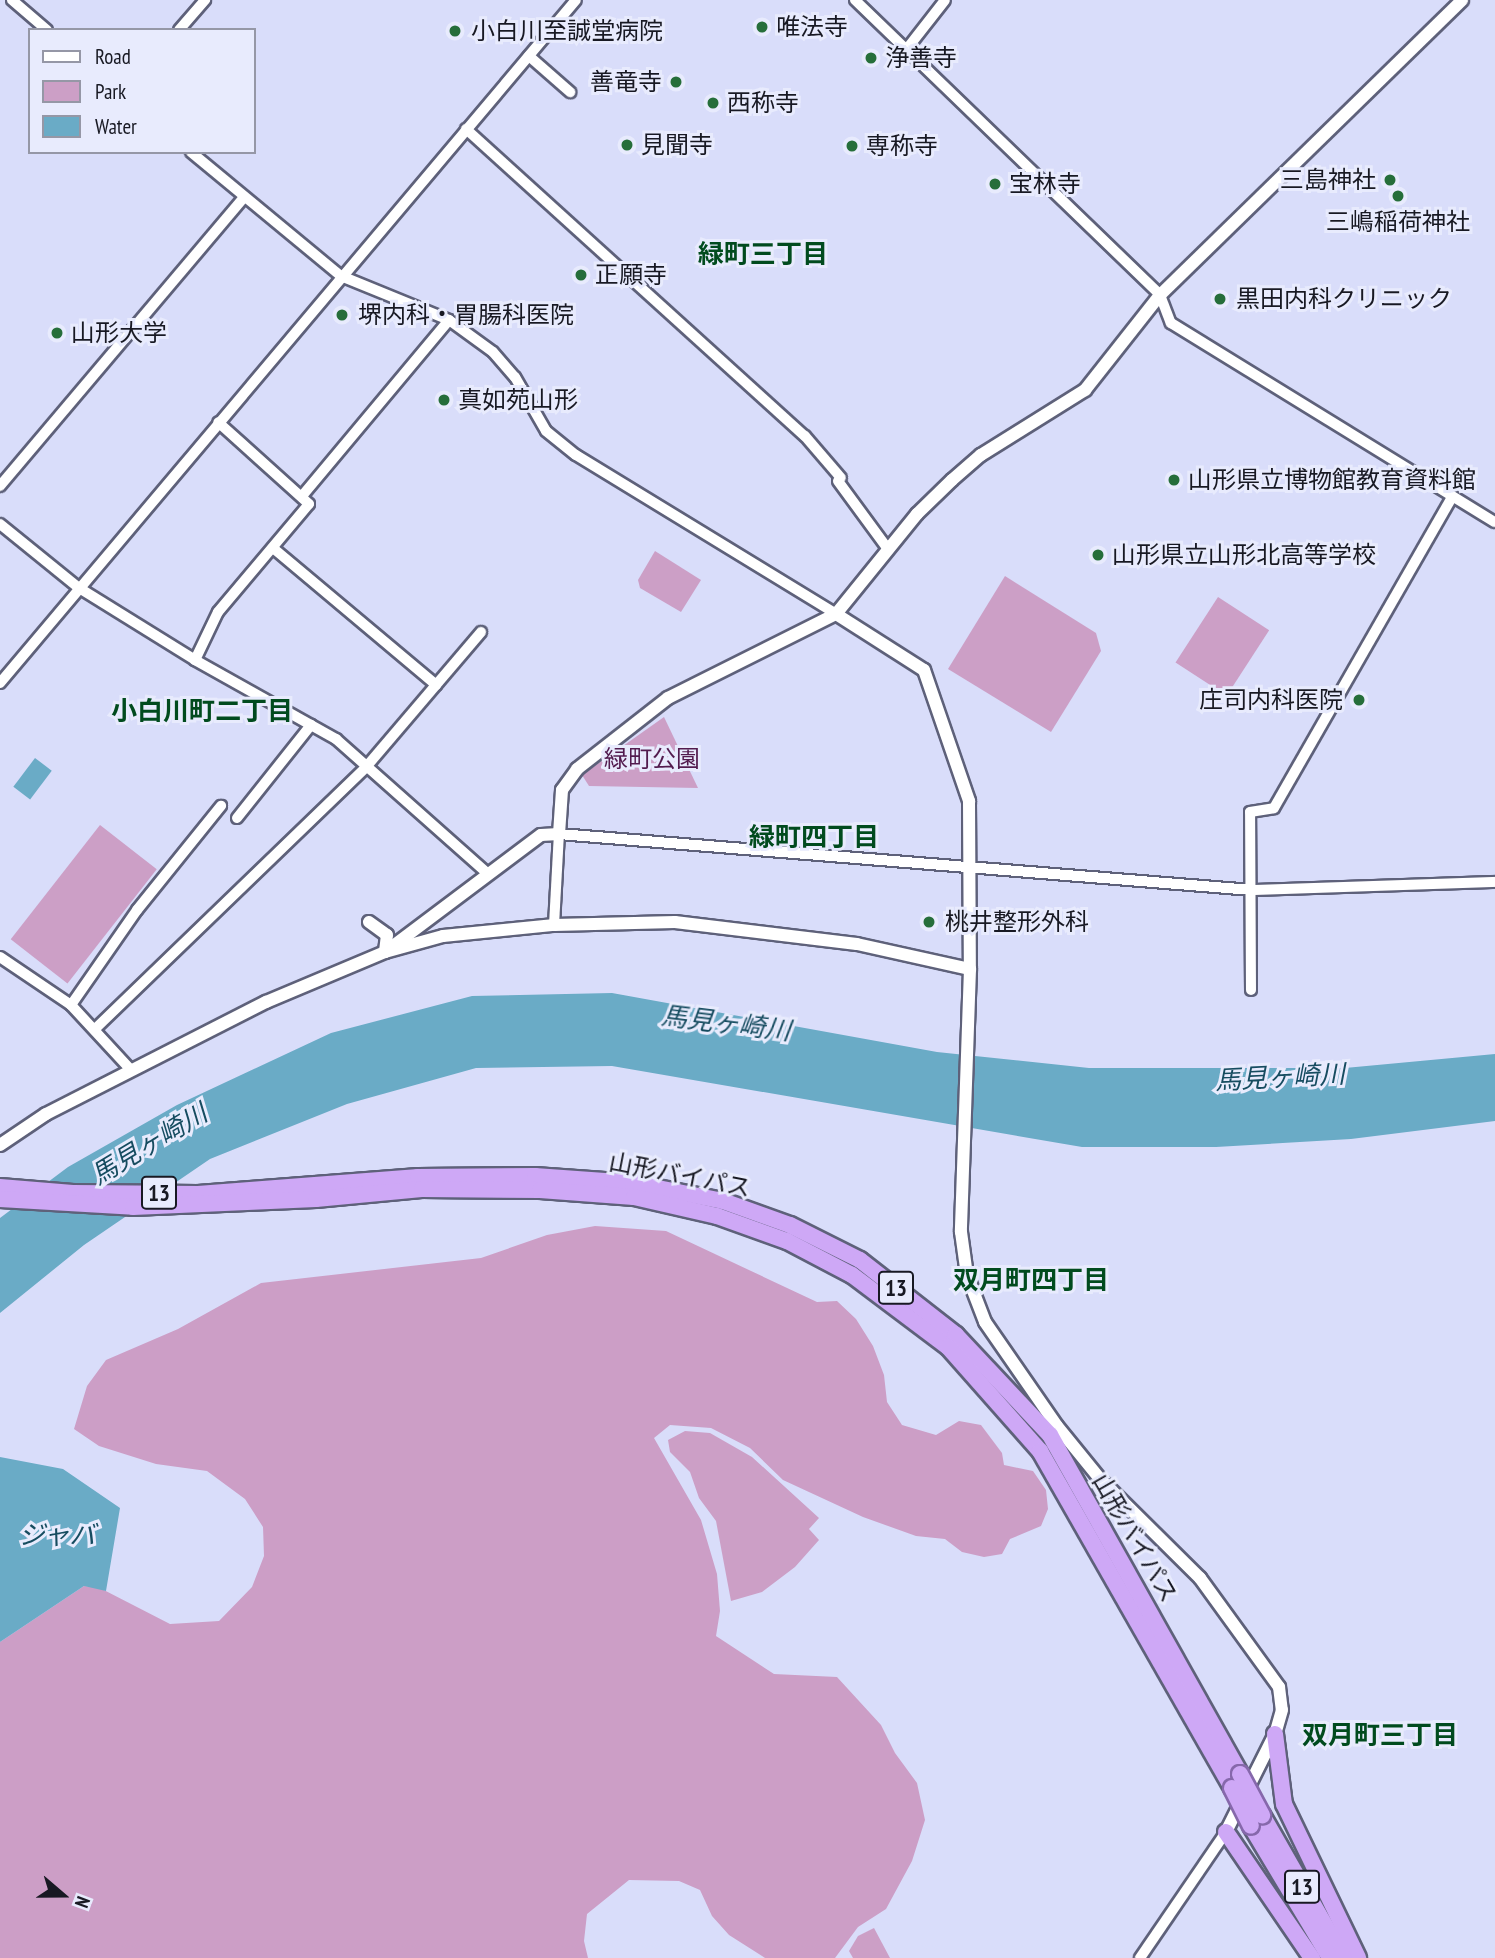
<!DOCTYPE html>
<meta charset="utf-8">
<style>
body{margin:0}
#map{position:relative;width:1495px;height:1958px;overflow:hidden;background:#d9ddfa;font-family:"PT Sans Narrow","Noto Sans JP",sans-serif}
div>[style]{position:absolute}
.green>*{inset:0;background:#cc9fc6;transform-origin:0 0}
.forest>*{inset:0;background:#cc9ec6}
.water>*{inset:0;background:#6aabc6;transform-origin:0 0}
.roads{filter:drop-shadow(2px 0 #5e617a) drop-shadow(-2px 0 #5e617a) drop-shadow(0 2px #5e617a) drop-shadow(0 -2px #5e617a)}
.minor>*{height:10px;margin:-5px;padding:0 5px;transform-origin:5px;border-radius:5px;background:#fff}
.tertiary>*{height:12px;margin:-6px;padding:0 6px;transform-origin:6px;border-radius:6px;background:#fff}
.trunk>*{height:16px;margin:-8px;padding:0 8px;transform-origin:8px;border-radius:8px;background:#cea8f6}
.bridges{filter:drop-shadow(2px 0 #8668ab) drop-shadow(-2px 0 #8668ab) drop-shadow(0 2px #8668ab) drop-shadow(0 -2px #8668ab)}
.trunk-bridge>*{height:16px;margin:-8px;padding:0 8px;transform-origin:8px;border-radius:8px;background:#cea8f6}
.dots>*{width:19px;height:19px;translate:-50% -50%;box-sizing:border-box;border:4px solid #e8ebfd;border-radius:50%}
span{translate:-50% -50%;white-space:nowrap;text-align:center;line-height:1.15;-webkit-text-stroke:6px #e8ebfd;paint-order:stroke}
.shield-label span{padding:2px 5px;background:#e8ebfd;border:2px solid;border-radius:5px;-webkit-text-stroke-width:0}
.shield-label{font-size:23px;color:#181923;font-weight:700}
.poi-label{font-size:24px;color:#181923}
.left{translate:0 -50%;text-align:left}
.right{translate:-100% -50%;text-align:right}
.park-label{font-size:24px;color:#521b4e}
.street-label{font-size:24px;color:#181923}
.neighbourhood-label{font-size:26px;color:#014b1e;font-weight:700}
.water-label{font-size:26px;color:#164c60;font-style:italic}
.legend{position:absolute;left:28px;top:28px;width:228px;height:126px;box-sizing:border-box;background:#e8ebfd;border:2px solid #9597a6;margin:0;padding:9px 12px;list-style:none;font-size:21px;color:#181923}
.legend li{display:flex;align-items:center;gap:14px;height:35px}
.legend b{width:35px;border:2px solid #9597a6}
.north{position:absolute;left:28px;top:1860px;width:70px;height:70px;-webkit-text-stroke:5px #e8ebfd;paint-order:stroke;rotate:110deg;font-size:19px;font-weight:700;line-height:28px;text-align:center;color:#181923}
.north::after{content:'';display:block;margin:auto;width:24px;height:32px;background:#181923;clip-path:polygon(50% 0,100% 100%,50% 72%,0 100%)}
</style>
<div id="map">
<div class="green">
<i style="clip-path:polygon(655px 551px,701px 580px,681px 612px,640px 588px,638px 580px)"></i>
<i style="clip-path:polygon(1005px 576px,1096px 633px,1101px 651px,1051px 732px,948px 669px)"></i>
<i style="left:1218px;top:597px;width:61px;height:78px;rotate:33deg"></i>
<i style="clip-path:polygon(664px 717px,698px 788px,589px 786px,582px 775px)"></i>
<i style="left:100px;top:825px;width:72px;height:145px;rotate:38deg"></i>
<i style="clip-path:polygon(685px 1431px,710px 1433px,752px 1457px,819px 1518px,809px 1529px,819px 1540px,795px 1567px,762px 1592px,731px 1601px,716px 1521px,699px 1498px,690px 1472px,670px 1452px,668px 1440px)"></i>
<i style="clip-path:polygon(874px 1928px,890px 1958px,853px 1958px,849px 1951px,858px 1936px)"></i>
</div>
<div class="forest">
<i style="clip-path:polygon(595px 1226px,666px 1231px,817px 1302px,837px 1301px,856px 1319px,873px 1346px,884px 1375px,887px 1402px,902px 1425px,936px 1435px,959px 1421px,981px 1425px,1002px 1453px,1004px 1465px,1033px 1471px,1046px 1490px,1048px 1509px,1041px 1526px,1010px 1539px,1002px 1554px,984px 1557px,962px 1552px,945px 1539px,916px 1536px,863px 1517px,783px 1480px,750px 1448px,711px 1428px,670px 1425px,654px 1438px,701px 1520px,717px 1574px,720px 1611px,716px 1636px,774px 1674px,837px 1677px,881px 1725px,895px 1753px,917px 1783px,925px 1820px,912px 1861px,886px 1909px,858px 1927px,835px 1958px,765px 1958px,729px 1935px,712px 1916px,700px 1890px,679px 1881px,629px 1880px,587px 1914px,584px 1941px,588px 1958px,0 1958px,0 1642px,84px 1586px,98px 1587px,170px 1624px,219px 1621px,252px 1587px,264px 1556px,263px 1527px,245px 1499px,207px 1471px,156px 1464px,99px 1446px,74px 1429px,87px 1386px,106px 1360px,178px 1329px,261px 1283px,481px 1258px,547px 1235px)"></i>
</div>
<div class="water">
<i style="left:35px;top:758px;width:21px;height:36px;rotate:37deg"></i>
<i style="clip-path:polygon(612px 993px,937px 1052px,1089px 1068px,1345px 1068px,1495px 1054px,1495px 1121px,1351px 1139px,1216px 1147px,1082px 1147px,612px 1066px,476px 1068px,347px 1104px,210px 1159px,84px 1245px,0 1313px,0 1218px,68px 1167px,177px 1105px,331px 1033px,472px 996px)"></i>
<i style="clip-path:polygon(0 1457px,63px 1469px,120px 1508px,106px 1591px,84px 1586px,0 1642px)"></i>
</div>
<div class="roads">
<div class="minor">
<i style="left:12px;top:0;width:46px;rotate:40.6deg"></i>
<i style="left:855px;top:0;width:424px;rotate:44deg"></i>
<i style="left:1160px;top:295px;width:30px;rotate:69deg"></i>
<i style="left:1171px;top:323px;width:380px;rotate:31.6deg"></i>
<i style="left:179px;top:30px;width:40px;rotate:-49deg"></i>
<i style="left:906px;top:50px;width:63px;rotate:-52deg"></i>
<i style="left:529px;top:56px;width:55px;rotate:41.3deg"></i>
<i style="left:466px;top:129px;width:457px;rotate:42.2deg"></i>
<i style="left:805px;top:436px;width:55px;rotate:49.4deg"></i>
<i style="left:191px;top:152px;width:195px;rotate:39.6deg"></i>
<i style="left:341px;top:276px;width:117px;rotate:22.2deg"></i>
<i style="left:449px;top:320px;width:54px;rotate:36deg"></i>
<i style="left:493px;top:352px;width:33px;rotate:49deg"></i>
<i style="left:515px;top:377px;width:62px;rotate:60.1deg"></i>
<i style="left:546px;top:431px;width:38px;rotate:39deg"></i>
<i style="left:576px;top:455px;width:305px;rotate:31.4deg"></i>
<i style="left:838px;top:481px;width:84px;rotate:53.7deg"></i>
<i style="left:0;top:486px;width:378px;rotate:-49.8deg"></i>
<i style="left:302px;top:496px;width:229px;rotate:-50.1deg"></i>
<i style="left:0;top:524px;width:102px;rotate:39deg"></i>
<i style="left:79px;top:588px;width:137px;rotate:31.8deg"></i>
<i style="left:195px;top:660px;width:162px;rotate:29.3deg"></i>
<i style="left:336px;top:739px;width:202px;rotate:41.6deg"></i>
<i style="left:273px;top:548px;width:213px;rotate:40deg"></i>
<i style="left:195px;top:660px;width:53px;rotate:-64.4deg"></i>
<i style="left:218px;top:612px;width:141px;rotate:-49.9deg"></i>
<i style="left:309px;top:504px;width:122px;rotate:-138deg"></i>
<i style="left:0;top:683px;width:893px;rotate:-49.86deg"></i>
<i style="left:237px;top:818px;width:119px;rotate:-51.5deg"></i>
<i style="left:554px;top:925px;width:91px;rotate:-86.9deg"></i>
<i style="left:559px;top:834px;width:695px;rotate:4.62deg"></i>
<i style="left:1252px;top:890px;width:243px;rotate:-1.9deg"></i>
<i style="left:0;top:957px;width:86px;rotate:34.1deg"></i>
<i style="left:71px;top:1005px;width:88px;rotate:47.3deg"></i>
<i style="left:1251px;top:990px;width:178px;rotate:-90.3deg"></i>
<i style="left:1250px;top:812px;width:24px;rotate:-9deg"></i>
<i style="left:1274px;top:808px;width:358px;rotate:-60.2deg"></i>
<i style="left:71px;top:1005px;width:116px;rotate:-55.2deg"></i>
<i style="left:137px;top:910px;width:134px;rotate:-51.1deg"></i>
<i style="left:96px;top:1028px;width:377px;rotate:-44deg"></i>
<i style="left:367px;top:766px;width:176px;rotate:-49.6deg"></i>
<i style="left:1140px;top:1958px;width:153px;rotate:-55.7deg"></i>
</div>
<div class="tertiary">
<i style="left:836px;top:614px;width:104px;rotate:32.5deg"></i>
<i style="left:924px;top:670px;width:139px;rotate:71deg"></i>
<i style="left:969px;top:801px;width:168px;rotate:89.7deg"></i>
<i style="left:970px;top:969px;width:263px;rotate:92deg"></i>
<i style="left:961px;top:1232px;width:43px;rotate:82.1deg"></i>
<i style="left:967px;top:1275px;width:50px;rotate:69deg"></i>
<i style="left:985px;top:1322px;width:126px;rotate:55.3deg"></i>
<i style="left:1057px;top:1426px;width:68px;rotate:50.9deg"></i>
<i style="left:1100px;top:1479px;width:141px;rotate:44.7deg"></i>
<i style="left:1200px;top:1578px;width:135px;rotate:54.1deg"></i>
<i style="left:1279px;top:1687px;width:23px;rotate:83deg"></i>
<i style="left:1282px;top:1710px;width:25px;rotate:106deg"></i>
<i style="left:1275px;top:1734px;width:110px;rotate:116.6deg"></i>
<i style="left:369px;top:922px;width:22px;rotate:36deg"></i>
<i style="left:387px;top:935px;width:17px;rotate:97deg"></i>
<i style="left:385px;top:952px;width:195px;rotate:-36.9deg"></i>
<i style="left:541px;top:835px;width:18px;rotate:-3deg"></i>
<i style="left:559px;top:834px;width:44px;rotate:-86.1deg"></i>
<i style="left:562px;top:790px;width:26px;rotate:-54deg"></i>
<i style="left:577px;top:769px;width:115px;rotate:-38deg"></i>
<i style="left:668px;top:698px;width:188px;rotate:-26.6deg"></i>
<i style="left:836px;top:614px;width:129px;rotate:-51deg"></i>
<i style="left:917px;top:514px;width:49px;rotate:-44.2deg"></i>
<i style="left:952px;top:480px;width:38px;rotate:-41deg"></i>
<i style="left:981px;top:455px;width:123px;rotate:-32deg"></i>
<i style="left:1085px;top:390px;width:121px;rotate:-51.7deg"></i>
<i style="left:1160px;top:295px;width:422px;rotate:-44.3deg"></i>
<i style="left:0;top:1145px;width:55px;rotate:-34deg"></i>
<i style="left:46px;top:1114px;width:247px;rotate:-27deg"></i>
<i style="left:266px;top:1002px;width:129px;rotate:-22.8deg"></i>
<i style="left:385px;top:952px;width:60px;rotate:-15.4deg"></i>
<i style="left:443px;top:936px;width:112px;rotate:-5.7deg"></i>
<i style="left:554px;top:925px;width:121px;rotate:-1.4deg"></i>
<i style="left:675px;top:922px;width:183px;rotate:6.9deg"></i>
<i style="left:857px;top:944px;width:116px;rotate:12.5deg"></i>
</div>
<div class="trunk">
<i style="left:0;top:1187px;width:73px;rotate:4.7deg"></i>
<i style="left:73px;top:1193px;width:125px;rotate:0.5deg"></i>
<i style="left:198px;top:1194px;width:221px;rotate:-4.4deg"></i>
<i style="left:418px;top:1177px;width:117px;rotate:-0.5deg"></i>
<i style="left:535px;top:1176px;width:98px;rotate:4.1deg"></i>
<i style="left:633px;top:1183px;width:92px;rotate:11.3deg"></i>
<i style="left:723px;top:1201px;width:71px;rotate:19.7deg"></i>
<i style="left:790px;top:1225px;width:78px;rotate:26.6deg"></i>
<i style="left:860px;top:1260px;width:122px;rotate:38deg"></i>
<i style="left:956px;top:1335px;width:137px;rotate:46.8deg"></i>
<i style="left:1050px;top:1435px;width:389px;rotate:60.7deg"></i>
<i style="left:0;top:1199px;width:133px;rotate:3.4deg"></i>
<i style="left:133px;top:1207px;width:183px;rotate:-2.5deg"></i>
<i style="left:316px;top:1199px;width:106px;rotate:-5.4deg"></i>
<i style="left:422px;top:1189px;width:118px;rotate:0.5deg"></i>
<i style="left:540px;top:1190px;width:94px;rotate:4.3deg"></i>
<i style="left:634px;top:1197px;width:85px;rotate:12.9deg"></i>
<i style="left:717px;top:1216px;width:74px;rotate:19.7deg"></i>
<i style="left:787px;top:1241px;width:73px;rotate:27.6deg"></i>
<i style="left:852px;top:1275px;width:120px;rotate:36.9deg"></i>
<i style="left:948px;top:1347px;width:139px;rotate:48.5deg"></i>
<i style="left:1040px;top:1451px;width:388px;rotate:60.3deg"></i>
<i style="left:1275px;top:1734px;width:71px;rotate:82.7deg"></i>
<i style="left:1284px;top:1804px;width:171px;rotate:64.3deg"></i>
<i style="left:1262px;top:1815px;width:165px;rotate:60.2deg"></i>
<i style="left:1251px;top:1826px;width:154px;rotate:59.1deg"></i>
<i style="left:1226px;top:1832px;width:153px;rotate:55.7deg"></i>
</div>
</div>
<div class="bridges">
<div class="trunk-bridge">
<i style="left:1240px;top:1774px;width:47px;rotate:61.8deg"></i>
<i style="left:1232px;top:1788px;width:42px;rotate:63.4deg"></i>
</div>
</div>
<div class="dots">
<i style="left:762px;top:27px;background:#266e3a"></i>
<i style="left:455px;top:31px;background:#266e3a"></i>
<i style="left:871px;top:58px;background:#266e3a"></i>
<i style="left:676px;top:82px;background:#266e3a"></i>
<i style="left:713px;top:103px;background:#266e3a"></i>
<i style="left:627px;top:145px;background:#266e3a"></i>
<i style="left:852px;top:146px;background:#266e3a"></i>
<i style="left:1390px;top:180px;background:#266e3a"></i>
<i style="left:995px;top:184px;background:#266e3a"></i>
<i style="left:1398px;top:196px;background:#266e3a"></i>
<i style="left:581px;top:275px;background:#266e3a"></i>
<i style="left:1220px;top:299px;background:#266e3a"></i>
<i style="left:342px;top:315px;background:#266e3a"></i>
<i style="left:57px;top:333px;background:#266e3a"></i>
<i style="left:444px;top:400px;background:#266e3a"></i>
<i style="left:1174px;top:480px;background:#266e3a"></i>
<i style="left:1098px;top:555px;background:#266e3a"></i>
<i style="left:1359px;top:700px;background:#266e3a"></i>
<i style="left:929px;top:922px;background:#266e3a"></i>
</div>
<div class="shield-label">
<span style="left:159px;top:1193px">13</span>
<span style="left:896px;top:1288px">13</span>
<span style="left:1302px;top:1887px">13</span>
</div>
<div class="poi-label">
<span class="left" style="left:776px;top:27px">唯法寺</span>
<span class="left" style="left:471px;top:31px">小白川至誠堂病院</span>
<span class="left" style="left:885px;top:58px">浄善寺</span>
<span class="right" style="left:662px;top:82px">善竜寺</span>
<span class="left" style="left:727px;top:103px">西称寺</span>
<span class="left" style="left:641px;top:145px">見聞寺</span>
<span class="left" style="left:866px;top:146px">専称寺</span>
<span class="right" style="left:1376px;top:180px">三島神社</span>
<span class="left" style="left:1009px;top:184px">宝林寺</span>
<span style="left:1398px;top:222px">三嶋稲荷神社</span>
<span class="left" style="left:595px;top:275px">正願寺</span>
<span class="left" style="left:1236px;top:299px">黒田内科クリニック</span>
<span class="left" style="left:358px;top:315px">堺内科・胃腸科医院</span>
<span class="left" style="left:71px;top:333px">山形大学</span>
<span class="left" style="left:458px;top:400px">真如苑山形</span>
<span class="left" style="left:1188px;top:480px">山形県立博物館教育資料館</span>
<span class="left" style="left:1112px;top:555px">山形県立山形北高等学校</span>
<span class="right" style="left:1343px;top:700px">庄司内科医院</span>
<span class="left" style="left:945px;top:922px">桃井整形外科</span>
</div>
<div class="park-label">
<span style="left:652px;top:759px">緑町公園</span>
</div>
<div class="street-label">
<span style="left:680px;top:1175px;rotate:11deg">山形バイパス</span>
<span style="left:1135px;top:1538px;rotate:60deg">山形バイパス</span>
</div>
<div class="neighbourhood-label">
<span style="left:763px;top:254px">緑町三丁目</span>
<span style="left:202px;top:711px">小白川町二丁目</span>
<span style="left:814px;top:837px">緑町四丁目</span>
<span style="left:1031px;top:1280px">双月町四丁目</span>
<span style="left:1380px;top:1735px">双月町三丁目</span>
</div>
<div class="water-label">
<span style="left:726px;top:1023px;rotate:7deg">馬見ヶ崎川</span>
<span style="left:1280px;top:1077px;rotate:-3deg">馬見ヶ崎川</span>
<span style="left:149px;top:1144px;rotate:-31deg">馬見ヶ崎川</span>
<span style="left:57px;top:1535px">ジャバ</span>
</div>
<ul class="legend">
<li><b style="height:9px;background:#fff"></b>Road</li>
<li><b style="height:19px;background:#cc9fc6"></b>Park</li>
<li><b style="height:19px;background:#6aabc6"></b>Water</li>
</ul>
<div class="north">N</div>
</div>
